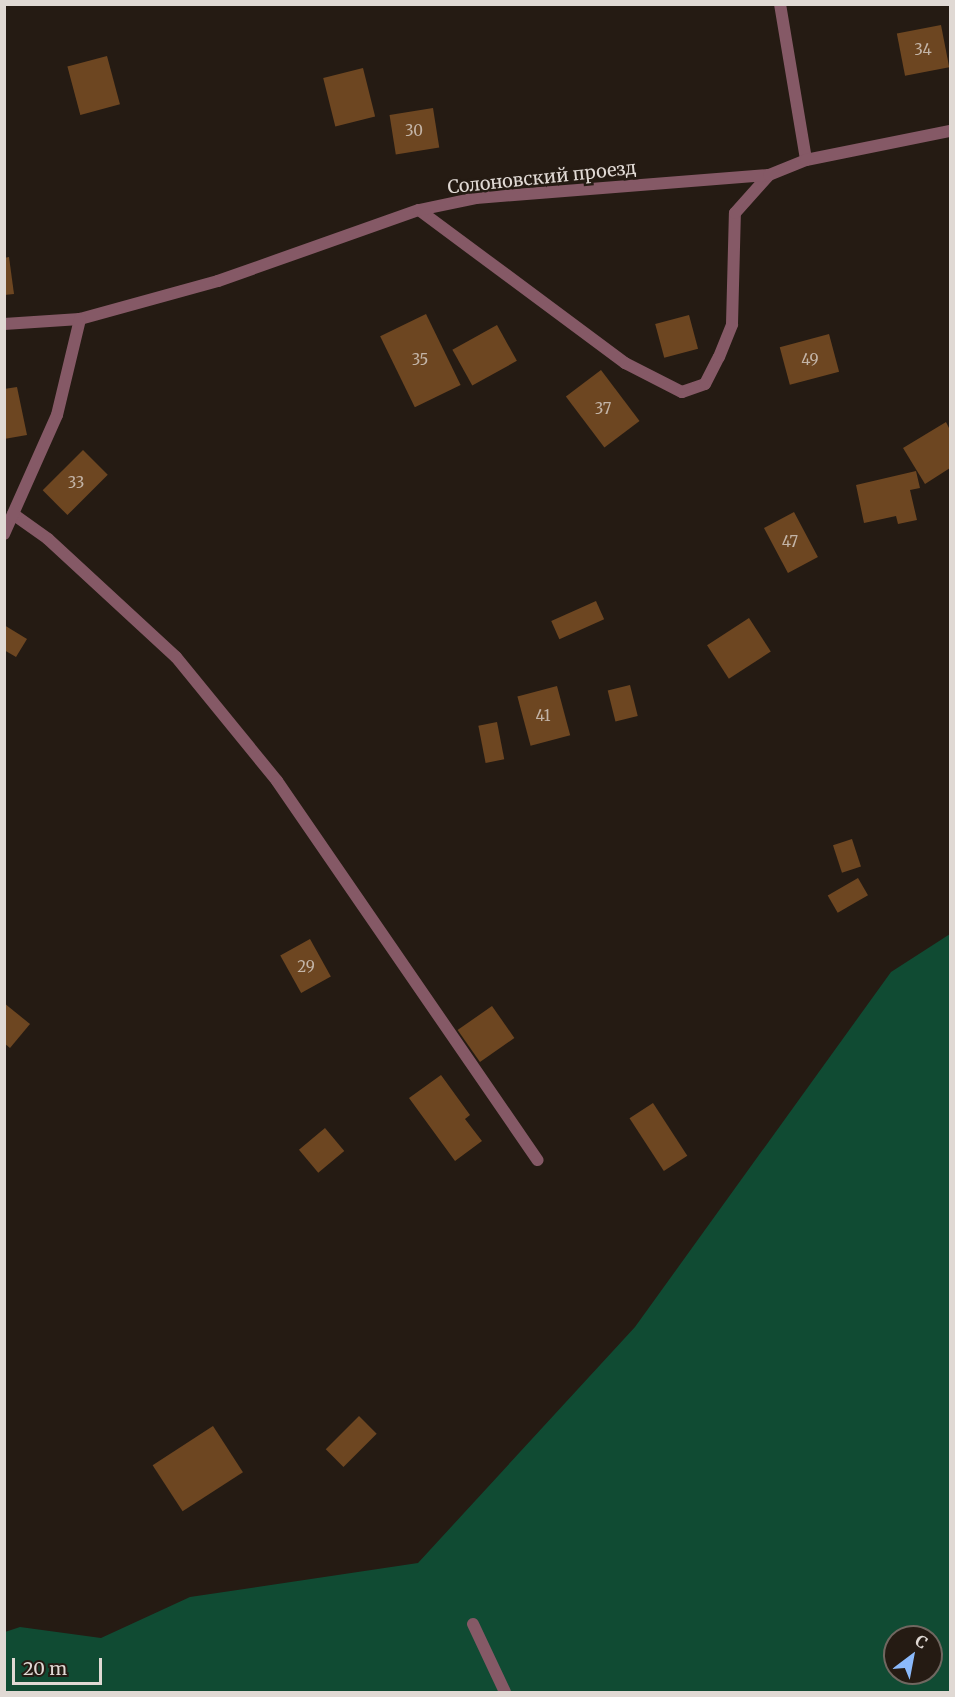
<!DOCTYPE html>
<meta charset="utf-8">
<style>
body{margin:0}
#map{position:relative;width:955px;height:1697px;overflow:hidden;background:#251b13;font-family:Merriweather,serif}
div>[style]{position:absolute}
.green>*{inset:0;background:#104b33}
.building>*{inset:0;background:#6d4621;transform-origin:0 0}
.lane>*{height:12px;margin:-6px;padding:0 6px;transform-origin:6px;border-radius:6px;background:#855966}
.street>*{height:12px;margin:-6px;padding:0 6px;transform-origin:6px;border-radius:6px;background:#855966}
span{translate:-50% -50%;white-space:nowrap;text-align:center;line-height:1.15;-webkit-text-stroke:5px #251b13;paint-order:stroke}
.number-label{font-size:15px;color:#c3b4a7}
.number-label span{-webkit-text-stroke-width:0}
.street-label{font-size:18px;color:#e0d9d4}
.frame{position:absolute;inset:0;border:6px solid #e0d9d4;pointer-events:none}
.north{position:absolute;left:883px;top:1625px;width:60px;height:60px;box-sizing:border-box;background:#251b13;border:2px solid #706760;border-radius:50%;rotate:32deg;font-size:16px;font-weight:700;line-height:24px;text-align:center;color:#e0d9d4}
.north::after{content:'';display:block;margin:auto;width:21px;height:27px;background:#8bbafc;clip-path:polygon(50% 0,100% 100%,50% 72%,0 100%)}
.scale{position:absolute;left:12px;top:1658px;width:90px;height:27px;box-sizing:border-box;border:3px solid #e0d9d4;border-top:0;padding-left:8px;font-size:18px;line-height:21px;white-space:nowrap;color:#e0d9d4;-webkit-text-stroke:4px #251b13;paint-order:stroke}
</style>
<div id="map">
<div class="green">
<i style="clip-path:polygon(evenodd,950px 934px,950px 1692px,5px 1692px,5px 1632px,20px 1627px,101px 1638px,190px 1597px,418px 1563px,635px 1327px,891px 972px,950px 934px,895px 1637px,931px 1637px,931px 1673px,895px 1673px,895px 1637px)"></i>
</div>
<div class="building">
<i style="left:941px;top:25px;width:43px;height:45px;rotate:79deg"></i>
<i style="left:107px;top:56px;width:50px;height:41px;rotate:75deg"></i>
<i style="left:363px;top:68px;width:50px;height:41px;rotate:76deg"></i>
<i style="left:433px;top:108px;width:40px;height:44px;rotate:81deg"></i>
<i style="clip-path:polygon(9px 257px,14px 294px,4px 295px,4px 258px)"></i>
<i style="left:426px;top:314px;width:79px;height:51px;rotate:64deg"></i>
<i style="left:689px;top:315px;width:35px;height:35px;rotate:75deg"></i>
<i style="left:497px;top:325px;width:41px;height:51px;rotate:61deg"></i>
<i style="left:829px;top:334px;width:39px;height:51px;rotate:75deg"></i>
<i style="left:601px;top:370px;width:64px;height:44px;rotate:53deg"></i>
<i style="clip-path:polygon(17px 387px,27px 435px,4px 439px,4px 389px)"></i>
<i style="clip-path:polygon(946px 422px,950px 430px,950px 468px,925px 484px,903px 448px)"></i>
<i style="left:83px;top:450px;width:35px;height:57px;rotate:45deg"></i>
<i style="clip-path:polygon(916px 471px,920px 488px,910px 490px,917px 520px,898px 524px,896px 516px,864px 523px,856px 485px)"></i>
<i style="left:794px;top:512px;width:51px;height:34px;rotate:62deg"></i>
<i style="left:596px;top:601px;width:20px;height:49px;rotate:66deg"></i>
<i style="left:749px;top:618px;width:40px;height:50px;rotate:57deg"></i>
<i style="clip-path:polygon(4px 625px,27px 639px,16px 657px,4px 650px)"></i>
<i style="left:630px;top:685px;width:32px;height:23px;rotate:76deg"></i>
<i style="left:557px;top:686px;width:51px;height:41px;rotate:75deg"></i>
<i style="left:497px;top:722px;width:38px;height:19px;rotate:79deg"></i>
<i style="left:852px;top:839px;width:29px;height:20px;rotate:72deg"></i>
<i style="left:858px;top:878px;width:20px;height:35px;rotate:60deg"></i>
<i style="left:310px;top:939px;width:43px;height:34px;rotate:61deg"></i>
<i style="clip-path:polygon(4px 1003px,30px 1024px,10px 1048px,4px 1043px)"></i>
<i style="left:492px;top:1006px;width:39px;height:42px;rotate:55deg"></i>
<i style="clip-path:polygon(441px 1075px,470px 1115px,465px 1119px,482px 1141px,455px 1161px,409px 1098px)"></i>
<i style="left:653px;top:1103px;width:63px;height:28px;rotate:57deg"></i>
<i style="left:325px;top:1128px;width:30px;height:34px;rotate:50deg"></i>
<i style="left:359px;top:1416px;width:25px;height:47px;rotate:45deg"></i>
<i style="left:213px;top:1426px;width:55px;height:72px;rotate:57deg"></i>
</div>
<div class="lane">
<i style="left:780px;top:4px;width:158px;rotate:80.5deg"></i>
<i style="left:13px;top:514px;width:43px;rotate:35.5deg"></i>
<i style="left:48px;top:539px;width:174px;rotate:42.7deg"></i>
<i style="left:176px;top:657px;width:160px;rotate:50.8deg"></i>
<i style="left:277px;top:781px;width:460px;rotate:55.5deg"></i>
<i style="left:473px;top:1624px;width:75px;rotate:64.8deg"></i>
</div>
<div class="street">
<i style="left:419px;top:210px;width:257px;rotate:36.6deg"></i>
<i style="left:625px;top:363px;width:64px;rotate:27deg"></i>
<i style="left:682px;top:392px;width:24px;rotate:-19deg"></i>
<i style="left:705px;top:384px;width:30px;rotate:-63deg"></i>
<i style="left:719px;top:357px;width:35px;rotate:-68deg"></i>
<i style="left:732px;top:324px;width:111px;rotate:-88.5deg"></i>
<i style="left:735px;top:213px;width:51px;rotate:-48.2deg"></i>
<i style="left:4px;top:324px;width:76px;rotate:-3.8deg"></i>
<i style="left:80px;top:319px;width:143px;rotate:-15.4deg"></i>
<i style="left:218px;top:281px;width:213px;rotate:-19.5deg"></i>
<i style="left:419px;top:210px;width:58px;rotate:-11.9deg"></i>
<i style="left:476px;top:198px;width:294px;rotate:-4.5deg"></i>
<i style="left:769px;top:175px;width:40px;rotate:-22deg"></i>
<i style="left:806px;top:160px;width:147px;rotate:-11.4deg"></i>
<i style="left:4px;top:534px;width:130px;rotate:-66deg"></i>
<i style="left:57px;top:415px;width:99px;rotate:-76.5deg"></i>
</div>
<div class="number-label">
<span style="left:923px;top:50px">34</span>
<span style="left:414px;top:131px">30</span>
<span style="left:420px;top:360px">35</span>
<span style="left:810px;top:360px">49</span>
<span style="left:603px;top:409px">37</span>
<span style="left:76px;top:483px">33</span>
<span style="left:790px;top:542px">47</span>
<span style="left:543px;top:716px">41</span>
<span style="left:306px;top:967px">29</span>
</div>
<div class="street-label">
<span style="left:542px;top:178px;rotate:-6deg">Солоновский проезд</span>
</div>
<div class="frame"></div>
<div class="north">С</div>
<div class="scale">20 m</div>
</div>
